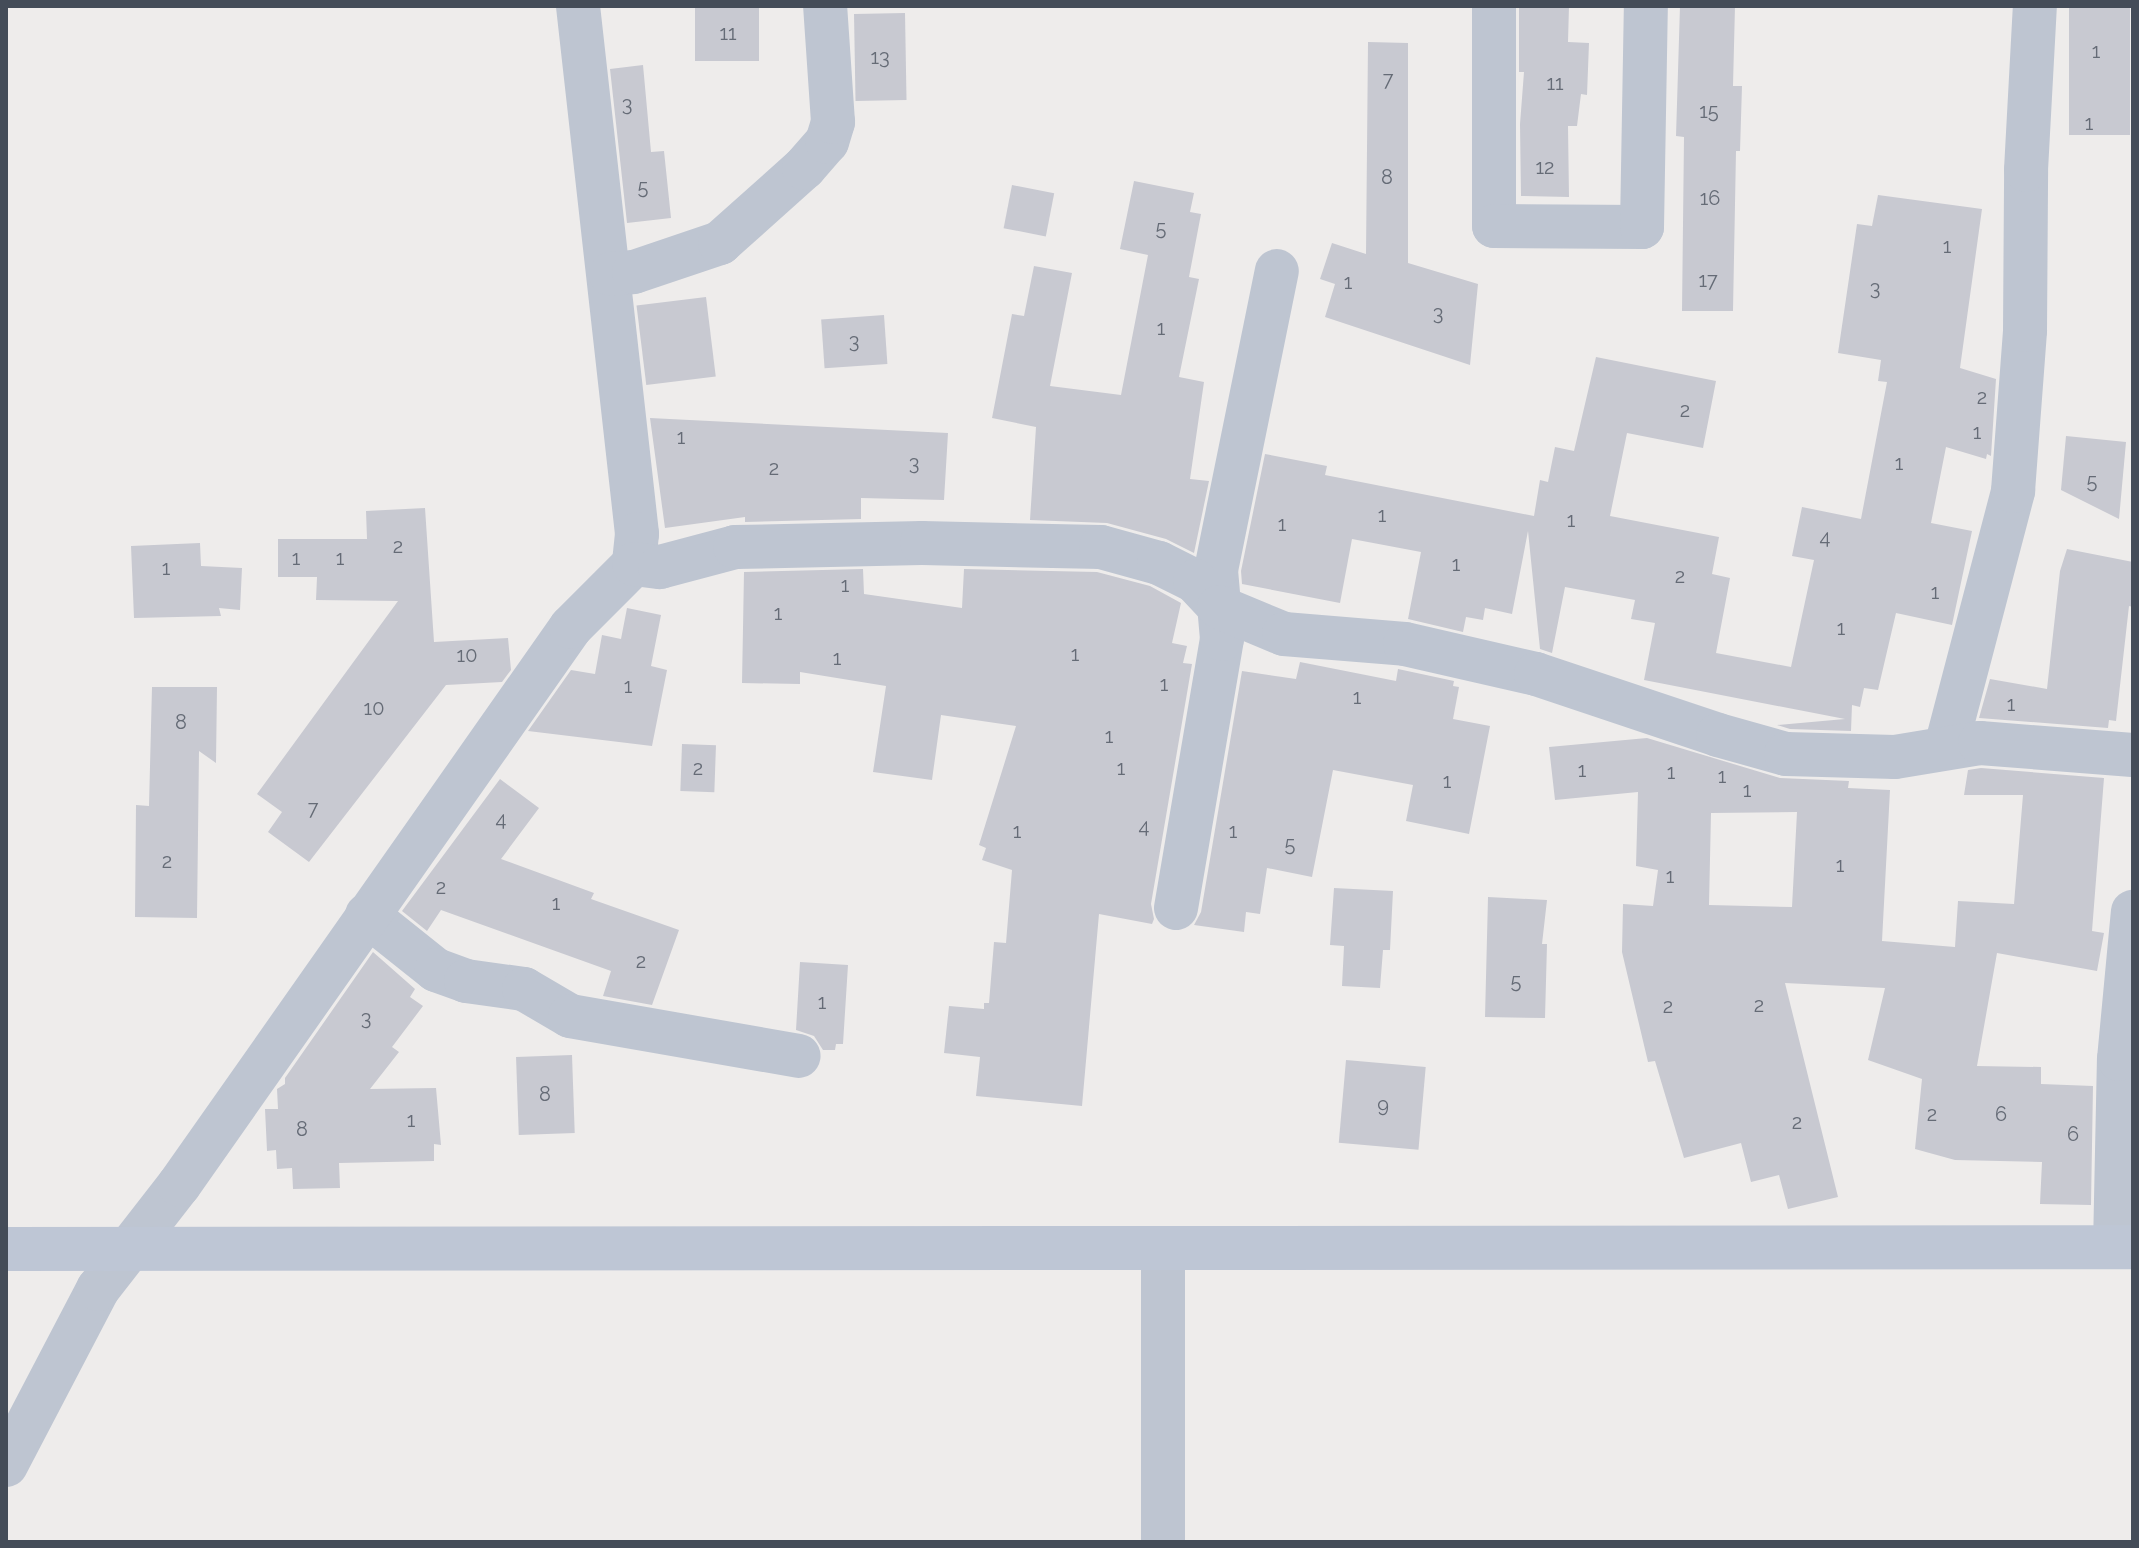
<!DOCTYPE html>
<style>
body{margin:0}
#map{position:relative;width:2139px;height:1548px;overflow:hidden;background:#eeeceb;font-family:Raleway,sans-serif}
div>[style]{position:absolute}
.building>*{inset:0;background:#c8c9d1;transform-origin:0 0}
.street>*{height:44px;margin:-22px;padding:0 22px;transform-origin:22px;border-radius:22px;background:#bec5d1}
.secondary>*{height:44px;margin:-22px;padding:0 22px;transform-origin:22px;border-radius:22px;background:#bec6d5}
span{translate:-50% -50%;white-space:nowrap;text-align:center;line-height:1.15;-webkit-text-stroke:6px #fff;paint-order:stroke}
.number-label{font-size:20px;color:#656b76}
.number-label span{-webkit-text-stroke-width:0}
.frame{position:absolute;inset:0;border:8px solid #444c58;pointer-events:none}
</style>
<div id="map">
<div class="building">
<i style="left:695px;top:6px;width:64px;height:55px"></i>
<i style="clip-path:polygon(1519px 6px,1569px 6px,1568px 42px,1589px 43px,1587px 95px,1581px 94px,1577px 126px,1568px 126px,1569px 197px,1521px 196px,1520px 124px,1524px 72px,1519px 72px)"></i>
<i style="clip-path:polygon(1680px 6px,1735px 6px,1733px 86px,1742px 86px,1740px 151px,1736px 151px,1733px 311px,1682px 311px,1684px 137px,1676px 136px)"></i>
<i style="left:2069px;top:6px;width:61px;height:129px"></i>
<i style="left:905px;top:13px;width:87px;height:51px;rotate:89deg"></i>
<i style="clip-path:polygon(1368px 42px,1408px 43px,1408px 263px,1478px 284px,1470px 365px,1325px 317px,1335px 284px,1320px 279px,1332px 243px,1366px 254px)"></i>
<i style="clip-path:polygon(643px 65px,651px 152px,664px 151px,671px 218px,627px 223px,610px 69px)"></i>
<i style="clip-path:polygon(1134px 181px,1194px 193px,1190px 212px,1201px 214px,1189px 277px,1199px 279px,1179px 377px,1204px 382px,1190px 479px,1209px 481px,1194px 553px,1166px 539px,1107px 523px,1030px 520px,1036px 427px,992px 418px,1012px 314px,1024px 316px,1034px 266px,1072px 273px,1050px 386px,1121px 395px,1148px 255px,1120px 249px)"></i>
<i style="left:1012px;top:185px;width:43px;height:44px;rotate:11deg"></i>
<i style="clip-path:polygon(1878px 195px,1982px 209px,1960px 368px,1996px 379px,1991px 456px,1987px 454px,1986px 459px,1946px 447px,1931px 523px,1972px 531px,1952px 625px,1896px 613px,1878px 690px,1864px 688px,1860px 707px,1852px 705px,1851px 731px,1790px 729px,1777px 725px,1845px 719px,1644px 680px,1655px 623px,1631px 619px,1635px 600px,1565px 587px,1552px 653px,1540px 649px,1528px 531px,1512px 614px,1485px 608px,1483px 620px,1466px 617px,1463px 632px,1408px 619px,1421px 552px,1352px 539px,1340px 603px,1242px 584px,1241px 571px,1265px 454px,1327px 466px,1325px 475px,1534px 516px,1540px 480px,1548px 482px,1555px 447px,1574px 451px,1596px 357px,1716px 381px,1703px 448px,1627px 433px,1610px 516px,1719px 537px,1712px 574px,1730px 578px,1716px 653px,1791px 667px,1814px 560px,1792px 556px,1802px 507px,1861px 519px,1887px 382px,1878px 381px,1881px 360px,1838px 353px,1857px 224px,1872px 226px)"></i>
<i style="left:706px;top:297px;width:80px;height:70px;rotate:83deg"></i>
<i style="left:884px;top:315px;width:49px;height:63px;rotate:86deg"></i>
<i style="clip-path:polygon(650px 418px,948px 433px,944px 500px,861px 498px,861px 519px,745px 522px,745px 517px,665px 528px)"></i>
<i style="clip-path:polygon(2066px 436px,2126px 442px,2119px 519px,2061px 490px)"></i>
<i style="clip-path:polygon(425px 508px,434px 642px,508px 638px,511px 670px,502px 682px,446px 685px,309px 862px,268px 832px,282px 812px,257px 794px,398px 601px,316px 600px,317px 577px,278px 577px,278px 539px,367px 539px,366px 511px)"></i>
<i style="clip-path:polygon(200px 543px,201px 566px,242px 568px,240px 610px,219px 608px,221px 616px,134px 618px,131px 546px)"></i>
<i style="clip-path:polygon(2067px 549px,2133px 562px,2133px 607px,2129px 606px,2116px 721px,2109px 720px,2108px 728px,1979px 718px,1990px 679px,2047px 689px,2060px 571px)"></i>
<i style="clip-path:polygon(863px 569px,864px 594px,962px 608px,964px 569px,1097px 572px,1150px 586px,1181px 603px,1172px 643px,1187px 646px,1183px 663px,1192px 664px,1151px 904px,1154px 919px,1152px 924px,1099px 914px,1082px 1106px,976px 1096px,980px 1057px,944px 1053px,949px 1006px,984px 1009px,984px 1003px,989px 1003px,994px 942px,1006px 943px,1012px 870px,982px 860px,986px 848px,979px 845px,1016px 726px,941px 715px,932px 780px,873px 772px,886px 686px,800px 672px,800px 684px,742px 683px,744px 572px)"></i>
<i style="clip-path:polygon(627px 608px,661px 615px,651px 666px,667px 670px,652px 746px,528px 731px,571px 670px,595px 674px,602px 635px,621px 639px)"></i>
<i style="clip-path:polygon(1300px 662px,1396px 681px,1398px 669px,1454px 681px,1453px 686px,1459px 687px,1453px 719px,1490px 726px,1469px 834px,1406px 821px,1413px 785px,1333px 770px,1312px 877px,1267px 868px,1260px 914px,1246px 912px,1244px 932px,1194px 925px,1201px 912px,1242px 671px,1296px 679px)"></i>
<i style="clip-path:polygon(152px 687px,217px 687px,216px 763px,199px 751px,197px 918px,135px 917px,136px 805px,149px 806px)"></i>
<i style="clip-path:polygon(evenodd,1647px 738px,1780px 778px,1849px 781px,1848px 788px,1890px 790px,1882px 941px,1955px 947px,1958px 901px,2014px 904px,2023px 795px,1964px 795px,1968px 770px,1981px 768px,2104px 778px,2092px 931px,2104px 933px,2097px 971px,1997px 953px,1977px 1066px,2041px 1067px,2041px 1084px,2093px 1086px,2091px 1205px,2040px 1204px,2042px 1162px,1955px 1160px,1915px 1149px,1922px 1079px,1868px 1060px,1885px 988px,1785px 983px,1838px 1197px,1788px 1209px,1779px 1175px,1751px 1182px,1741px 1143px,1684px 1158px,1655px 1061px,1648px 1062px,1622px 952px,1623px 904px,1653px 906px,1658px 870px,1636px 866px,1638px 792px,1555px 800px,1549px 747px,1647px 738px,1797px 812px,1792px 907px,1709px 905px,1711px 813px,1797px 812px)"></i>
<i style="left:682px;top:744px;width:34px;height:47px;rotate:2deg"></i>
<i style="clip-path:polygon(500px 779px,539px 808px,501px 859px,594px 893px,591px 899px,679px 930px,652px 1005px,603px 996px,611px 971px,441px 910px,427px 931px,402px 911px)"></i>
<i style="clip-path:polygon(1334px 888px,1393px 891px,1390px 950px,1383px 950px,1380px 988px,1342px 986px,1344px 946px,1330px 945px)"></i>
<i style="clip-path:polygon(1488px 897px,1547px 900px,1542px 944px,1547px 944px,1545px 1018px,1485px 1017px)"></i>
<i style="clip-path:polygon(373px 952px,415px 989px,410px 997px,423px 1006px,392px 1047px,399px 1052px,370px 1089px,436px 1088px,441px 1145px,434px 1144px,434px 1161px,339px 1163px,340px 1188px,293px 1189px,292px 1168px,277px 1169px,276px 1150px,267px 1151px,265px 1109px,278px 1109px,277px 1089px,285px 1084px,285px 1078px)"></i>
<i style="clip-path:polygon(800px 962px,848px 965px,843px 1044px,836px 1044px,835px 1050px,823px 1050px,814px 1036px,796px 1030px)"></i>
<i style="left:572px;top:1055px;width:78px;height:56px;rotate:88deg"></i>
<i style="left:1346px;top:1060px;width:80px;height:83px;rotate:5deg"></i>
</div>
<div class="street">
<i style="left:578px;top:6px;width:531px;rotate:83.62deg"></i>
<i style="left:637px;top:534px;width:30px;rotate:96deg"></i>
<i style="left:1494px;top:6px;width:220px;rotate:90deg"></i>
<i style="left:1494px;top:226px;width:148px;rotate:0.4deg"></i>
<i style="left:1642px;top:227px;width:221px;rotate:-89deg"></i>
<i style="left:611px;top:274px;width:23px;rotate:-5deg"></i>
<i style="left:634px;top:272px;width:91px;rotate:-18.6deg"></i>
<i style="left:720px;top:243px;width:113px;rotate:-41.8deg"></i>
<i style="left:804px;top:168px;width:35px;rotate:-49deg"></i>
<i style="left:827px;top:142px;width:21px;rotate:-73deg"></i>
<i style="left:833px;top:122px;width:116px;rotate:-93.9deg"></i>
<i style="left:1946px;top:747px;width:265px;rotate:-75.3deg"></i>
<i style="left:2013px;top:491px;width:161px;rotate:-85.7deg"></i>
<i style="left:2025px;top:330px;width:160px;rotate:-89.6deg"></i>
<i style="left:2026px;top:170px;width:164px;rotate:-86.9deg"></i>
<i style="left:1176px;top:908px;width:273px;rotate:-80.3deg"></i>
<i style="left:1222px;top:639px;width:69px;rotate:-95deg"></i>
<i style="left:1216px;top:570px;width:305px;rotate:-78.5deg"></i>
<i style="left:367px;top:915px;width:88px;rotate:38.6deg"></i>
<i style="left:436px;top:970px;width:32px;rotate:20deg"></i>
<i style="left:466px;top:981px;width:59px;rotate:7.9deg"></i>
<i style="left:524px;top:989px;width:53px;rotate:30.4deg"></i>
<i style="left:570px;top:1016px;width:232px;rotate:9.9deg"></i>
<i style="left:2115px;top:1247px;width:188px;rotate:-88.8deg"></i>
<i style="left:2119px;top:1059px;width:148px;rotate:-84.6deg"></i>
<i style="left:6px;top:1465px;width:199px;rotate:-62.4deg"></i>
<i style="left:98px;top:1289px;width:132px;rotate:-52.1deg"></i>
<i style="left:179px;top:1185px;width:682px;rotate:-54.91deg"></i>
<i style="left:571px;top:627px;width:89px;rotate:-45deg"></i>
<i style="left:634px;top:564px;width:26px;rotate:7deg"></i>
<i style="left:660px;top:567px;width:78px;rotate:-14.9deg"></i>
<i style="left:735px;top:547px;width:187px;rotate:-1.2deg"></i>
<i style="left:922px;top:543px;width:179px;rotate:1.3deg"></i>
<i style="left:1101px;top:547px;width:60px;rotate:15.4deg"></i>
<i style="left:1159px;top:563px;width:40px;rotate:26.6deg"></i>
<i style="left:1195px;top:581px;width:35px;rotate:47deg"></i>
<i style="left:1219px;top:607px;width:70px;rotate:22.6deg"></i>
<i style="left:1284px;top:634px;width:121px;rotate:4.7deg"></i>
<i style="left:1405px;top:644px;width:134px;rotate:12.9deg"></i>
<i style="left:1536px;top:674px;width:192px;rotate:18.5deg"></i>
<i style="left:1718px;top:735px;width:71px;rotate:15.6deg"></i>
<i style="left:1786px;top:754px;width:109px;rotate:1.6deg"></i>
<i style="left:1895px;top:757px;width:86px;rotate:-9.4deg"></i>
<i style="left:1980px;top:743px;width:153px;rotate:4.5deg"></i>
<i style="left:1163px;top:1542px;width:294px;rotate:-90deg"></i>
</div>
<div class="secondary">
<i style="left:6px;top:1249px;width:2127px;rotate:-0.05deg"></i>
</div>
<div class="number-label">
<span style="left:728px;top:33px">11</span>
<span style="left:2096px;top:51px">1</span>
<span style="left:880px;top:57px">13</span>
<span style="left:1388px;top:79px">7</span>
<span style="left:1555px;top:83px">11</span>
<span style="left:627px;top:104px">3</span>
<span style="left:1709px;top:111px">15</span>
<span style="left:2089px;top:123px">1</span>
<span style="left:1545px;top:167px">12</span>
<span style="left:1387px;top:177px">8</span>
<span style="left:643px;top:187px">5</span>
<span style="left:1710px;top:198px">16</span>
<span style="left:1161px;top:228px">5</span>
<span style="left:1947px;top:246px">1</span>
<span style="left:1708px;top:280px">17</span>
<span style="left:1348px;top:282px">1</span>
<span style="left:1875px;top:288px">3</span>
<span style="left:1438px;top:313px">3</span>
<span style="left:1161px;top:328px">1</span>
<span style="left:854px;top:341px">3</span>
<span style="left:1982px;top:397px">2</span>
<span style="left:1685px;top:410px">2</span>
<span style="left:1977px;top:432px">1</span>
<span style="left:681px;top:437px">1</span>
<span style="left:914px;top:463px">3</span>
<span style="left:1899px;top:463px">1</span>
<span style="left:774px;top:468px">2</span>
<span style="left:2092px;top:481px">5</span>
<span style="left:1382px;top:515px">1</span>
<span style="left:1571px;top:520px">1</span>
<span style="left:1282px;top:524px">1</span>
<span style="left:1825px;top:537px">4</span>
<span style="left:398px;top:546px">2</span>
<span style="left:296px;top:558px">1</span>
<span style="left:340px;top:558px">1</span>
<span style="left:1456px;top:564px">1</span>
<span style="left:166px;top:568px">1</span>
<span style="left:1680px;top:576px">2</span>
<span style="left:845px;top:585px">1</span>
<span style="left:1935px;top:592px">1</span>
<span style="left:778px;top:613px">1</span>
<span style="left:1841px;top:628px">1</span>
<span style="left:1075px;top:654px">1</span>
<span style="left:467px;top:655px">10</span>
<span style="left:837px;top:658px">1</span>
<span style="left:1164px;top:684px">1</span>
<span style="left:628px;top:686px">1</span>
<span style="left:1357px;top:697px">1</span>
<span style="left:2011px;top:704px">1</span>
<span style="left:374px;top:708px">10</span>
<span style="left:181px;top:722px">8</span>
<span style="left:1109px;top:736px">1</span>
<span style="left:698px;top:768px">2</span>
<span style="left:1121px;top:768px">1</span>
<span style="left:1582px;top:770px">1</span>
<span style="left:1671px;top:772px">1</span>
<span style="left:1722px;top:776px">1</span>
<span style="left:1447px;top:781px">1</span>
<span style="left:1747px;top:790px">1</span>
<span style="left:313px;top:808px">7</span>
<span style="left:501px;top:819px">4</span>
<span style="left:1144px;top:826px">4</span>
<span style="left:1017px;top:831px">1</span>
<span style="left:1233px;top:831px">1</span>
<span style="left:1290px;top:844px">5</span>
<span style="left:167px;top:861px">2</span>
<span style="left:1840px;top:865px">1</span>
<span style="left:1670px;top:876px">1</span>
<span style="left:441px;top:887px">2</span>
<span style="left:556px;top:903px">1</span>
<span style="left:641px;top:961px">2</span>
<span style="left:1516px;top:981px">5</span>
<span style="left:822px;top:1002px">1</span>
<span style="left:1759px;top:1005px">2</span>
<span style="left:1668px;top:1006px">2</span>
<span style="left:366px;top:1018px">3</span>
<span style="left:545px;top:1094px">8</span>
<span style="left:1383px;top:1105px">9</span>
<span style="left:1932px;top:1114px">2</span>
<span style="left:2001px;top:1114px">6</span>
<span style="left:411px;top:1120px">1</span>
<span style="left:1797px;top:1122px">2</span>
<span style="left:302px;top:1129px">8</span>
<span style="left:2073px;top:1134px">6</span>
</div>
<div class="frame"></div>
</div>
